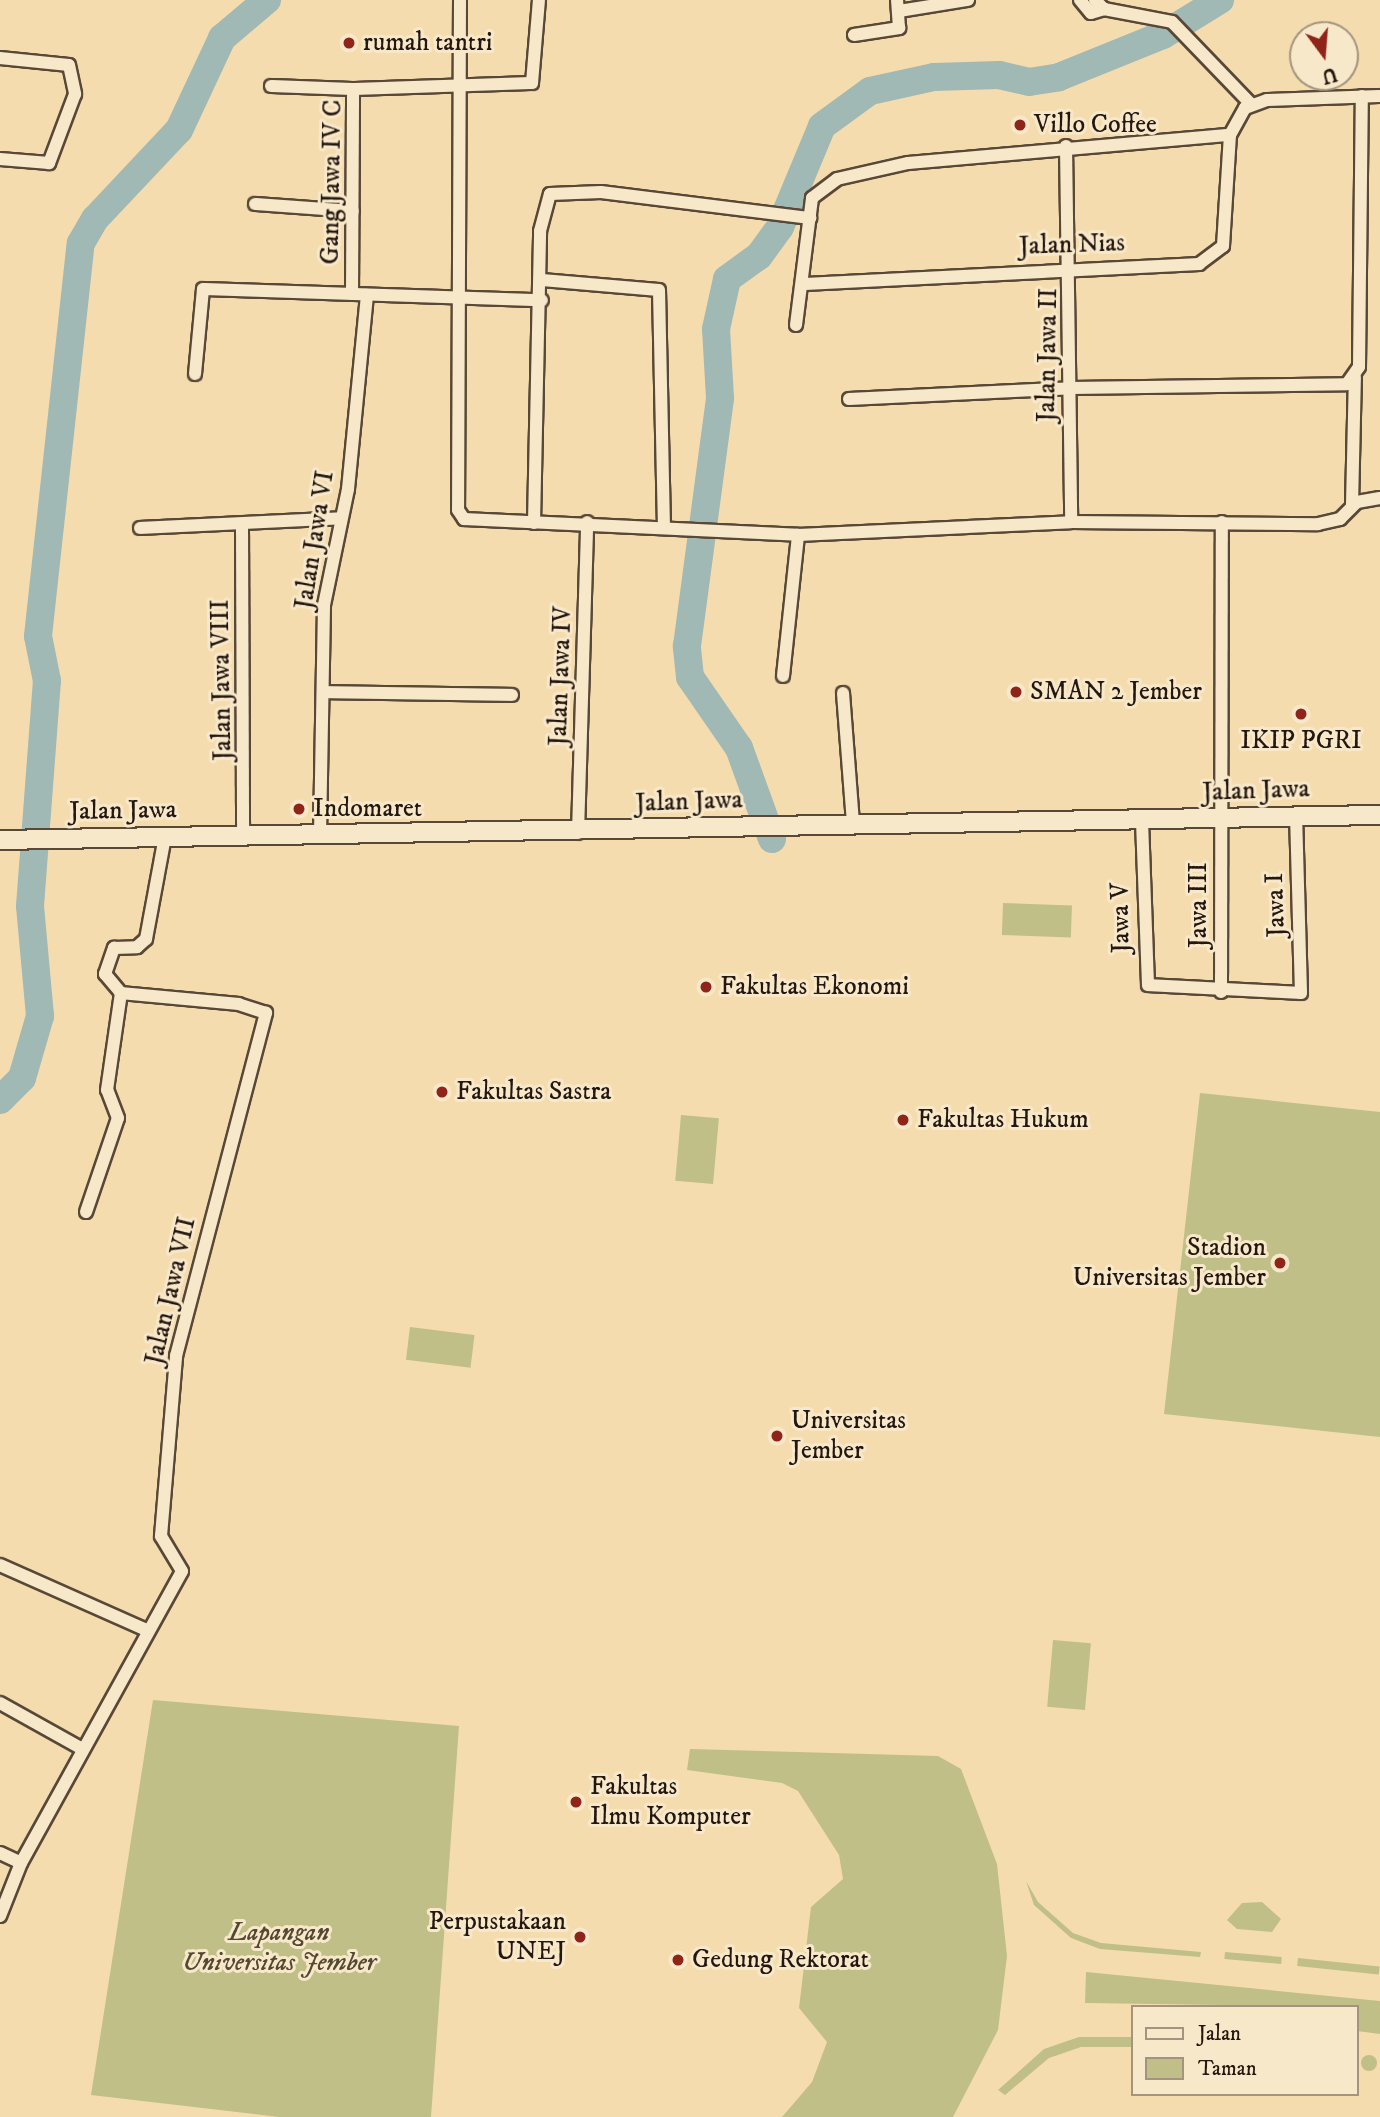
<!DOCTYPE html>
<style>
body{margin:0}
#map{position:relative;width:1380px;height:2117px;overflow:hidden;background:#f5dcae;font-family:"IM FELL DW Pica",serif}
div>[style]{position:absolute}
.green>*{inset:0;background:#c0bf88;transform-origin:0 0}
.round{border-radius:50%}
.river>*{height:28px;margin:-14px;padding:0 14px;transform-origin:14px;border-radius:14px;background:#a0b9b5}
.roads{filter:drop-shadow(2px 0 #584837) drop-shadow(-2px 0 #584837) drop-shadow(0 2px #584837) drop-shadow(0 -2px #584837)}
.minor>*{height:12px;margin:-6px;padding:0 6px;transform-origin:6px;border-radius:6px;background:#f8e8ca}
.secondary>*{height:18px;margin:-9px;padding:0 9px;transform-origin:9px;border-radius:9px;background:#f8e8ca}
.dots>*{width:19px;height:19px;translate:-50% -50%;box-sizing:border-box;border:4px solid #f8e8ca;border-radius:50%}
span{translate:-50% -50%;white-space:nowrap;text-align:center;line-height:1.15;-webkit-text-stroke:6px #f8e8ca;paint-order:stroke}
.poi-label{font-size:26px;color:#24170f}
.left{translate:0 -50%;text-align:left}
.right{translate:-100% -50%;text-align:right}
.street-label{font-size:26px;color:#24170f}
.park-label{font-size:26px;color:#534933;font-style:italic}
.legend{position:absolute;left:1131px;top:2005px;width:228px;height:91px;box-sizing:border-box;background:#f8e8ca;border:2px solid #a3947f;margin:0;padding:9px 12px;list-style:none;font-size:21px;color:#24170f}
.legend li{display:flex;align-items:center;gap:14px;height:35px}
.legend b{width:35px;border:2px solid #a3947f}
.north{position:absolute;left:1289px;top:21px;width:70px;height:70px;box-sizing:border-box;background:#f8e8ca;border:2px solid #a3947f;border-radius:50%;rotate:164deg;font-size:19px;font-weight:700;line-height:28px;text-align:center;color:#24170f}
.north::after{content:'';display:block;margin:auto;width:24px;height:32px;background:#8f2418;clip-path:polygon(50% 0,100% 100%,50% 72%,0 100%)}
</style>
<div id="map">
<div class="green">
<i style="left:1003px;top:903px;width:69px;height:32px;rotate:2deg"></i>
<i style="clip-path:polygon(1200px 1093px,1380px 1112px,1380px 1437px,1164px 1414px)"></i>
<i style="left:681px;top:1115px;width:38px;height:66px;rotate:5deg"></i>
<i style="left:410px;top:1327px;width:65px;height:33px;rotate:7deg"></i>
<i style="left:1053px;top:1640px;width:38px;height:67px;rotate:5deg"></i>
<i style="clip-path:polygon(153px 1700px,459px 1726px,431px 2117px,279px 2117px,91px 2095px)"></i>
<i style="clip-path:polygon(690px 1749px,938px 1756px,961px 1769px,997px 1864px,1007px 1956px,998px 2030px,953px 2117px,782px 2117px,812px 2082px,827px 2042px,799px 2008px,811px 1907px,843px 1879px,839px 1855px,798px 1791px,782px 1783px,687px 1770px)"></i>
<i style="clip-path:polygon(1026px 1881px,1038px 1902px,1073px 1933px,1101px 1943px,1201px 1952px,1200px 1957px,1100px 1949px,1071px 1938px,1034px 1905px)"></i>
<i style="clip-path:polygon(1262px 1902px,1281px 1919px,1272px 1932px,1237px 1929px,1227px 1920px,1242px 1903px)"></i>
<i style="left:1225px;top:1952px;width:57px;height:7px;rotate:5deg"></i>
<i style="left:1298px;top:1958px;width:82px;height:8px;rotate:6deg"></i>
<i style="clip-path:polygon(1086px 1972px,1380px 2001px,1380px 2034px,1357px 2031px,1357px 2007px,1085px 2003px)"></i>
<i style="clip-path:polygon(1079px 2037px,1133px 2037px,1133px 2047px,1081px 2047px,1049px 2058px,1005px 2095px,998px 2090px,1044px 2049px)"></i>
<i class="round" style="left:1361px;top:2055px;width:16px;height:16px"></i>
</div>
<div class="river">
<i style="left:772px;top:839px;width:97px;rotate:-109.9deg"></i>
<i style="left:739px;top:748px;width:86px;rotate:-124.6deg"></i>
<i style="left:690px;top:677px;width:31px;rotate:-96deg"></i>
<i style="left:687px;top:646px;width:250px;rotate:-82.4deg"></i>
<i style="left:720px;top:398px;width:69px;rotate:-93.3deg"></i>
<i style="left:716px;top:329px;width:51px;rotate:-77.6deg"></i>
<i style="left:727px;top:279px;width:39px;rotate:-36deg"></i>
<i style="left:759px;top:256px;width:36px;rotate:-54deg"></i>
<i style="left:780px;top:227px;width:109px;rotate:-67.4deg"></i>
<i style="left:822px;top:126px;width:59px;rotate:-36.1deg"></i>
<i style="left:870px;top:91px;width:66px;rotate:-12.3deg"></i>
<i style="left:934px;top:77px;width:65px;rotate:-1.8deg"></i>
<i style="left:999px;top:75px;width:31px;rotate:13deg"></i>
<i style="left:1029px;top:82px;width:30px;rotate:-9deg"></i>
<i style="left:1059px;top:77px;width:112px;rotate:-22deg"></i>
<i style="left:1163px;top:35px;width:67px;rotate:-31.6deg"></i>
<i style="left:0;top:1100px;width:31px;rotate:-45deg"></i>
<i style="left:22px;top:1078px;width:65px;rotate:-73.8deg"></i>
<i style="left:40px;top:1016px;width:110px;rotate:-95.2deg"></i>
<i style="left:30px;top:906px;width:226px;rotate:-85.7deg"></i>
<i style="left:47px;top:681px;width:46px;rotate:-101.3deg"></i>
<i style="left:38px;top:636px;width:395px;rotate:-83.8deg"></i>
<i style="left:81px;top:243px;width:28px;rotate:-60deg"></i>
<i style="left:95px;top:219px;width:122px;rotate:-46.7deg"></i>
<i style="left:179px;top:130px;width:102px;rotate:-64.9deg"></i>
<i style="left:222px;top:38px;width:59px;rotate:-40.2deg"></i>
</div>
<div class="roads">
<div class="minor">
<i style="left:460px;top:0;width:510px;rotate:90.22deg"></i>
<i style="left:458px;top:510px;width:11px;rotate:56deg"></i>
<i style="left:464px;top:519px;width:334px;rotate:2.7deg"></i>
<i style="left:798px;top:535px;width:273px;rotate:-2.7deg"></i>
<i style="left:1071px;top:522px;width:247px;rotate:0.5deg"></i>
<i style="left:1318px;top:524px;width:23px;rotate:-13deg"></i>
<i style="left:1340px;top:519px;width:24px;rotate:-45deg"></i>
<i style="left:1357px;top:502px;width:23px;rotate:-10deg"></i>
<i style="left:1080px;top:0;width:17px;rotate:50deg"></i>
<i style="left:1091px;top:13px;width:14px;rotate:-17deg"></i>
<i style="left:1095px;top:0;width:13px;rotate:45deg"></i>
<i style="left:1104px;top:9px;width:69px;rotate:10.8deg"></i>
<i style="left:1172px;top:22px;width:114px;rotate:46.1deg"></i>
<i style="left:899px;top:11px;width:70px;rotate:-9.1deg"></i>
<i style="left:854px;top:35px;width:46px;rotate:-8.8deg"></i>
<i style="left:899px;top:28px;width:28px;rotate:-94deg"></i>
<i style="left:0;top:58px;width:69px;rotate:5.8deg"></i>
<i style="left:69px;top:65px;width:30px;rotate:78deg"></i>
<i style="left:75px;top:94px;width:74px;rotate:110.6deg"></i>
<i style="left:49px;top:163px;width:49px;rotate:-175.3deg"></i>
<i style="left:271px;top:86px;width:82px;rotate:2.1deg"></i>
<i style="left:1066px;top:146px;width:376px;rotate:89.2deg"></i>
<i style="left:255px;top:204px;width:98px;rotate:4.1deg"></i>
<i style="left:542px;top:280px;width:117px;rotate:4.9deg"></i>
<i style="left:659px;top:290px;width:234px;rotate:88.8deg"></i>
<i style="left:805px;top:284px;width:395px;rotate:-2.9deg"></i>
<i style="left:1199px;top:264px;width:30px;rotate:-37deg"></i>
<i style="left:1223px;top:246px;width:111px;rotate:-86.4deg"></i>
<i style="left:1230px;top:135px;width:31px;rotate:-61deg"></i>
<i style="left:1245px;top:108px;width:23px;rotate:-20deg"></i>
<i style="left:1267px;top:100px;width:113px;rotate:-2deg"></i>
<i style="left:352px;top:294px;width:205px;rotate:-89.7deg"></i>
<i style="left:353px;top:89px;width:179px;rotate:-1.9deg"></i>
<i style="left:532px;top:83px;width:83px;rotate:-85.2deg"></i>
<i style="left:796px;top:325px;width:128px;rotate:-82.8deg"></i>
<i style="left:812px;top:198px;width:31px;rotate:-37deg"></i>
<i style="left:837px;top:179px;width:73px;rotate:-12.7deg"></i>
<i style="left:908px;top:163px;width:323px;rotate:-5deg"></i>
<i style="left:195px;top:374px;width:85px;rotate:-84.6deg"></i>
<i style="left:203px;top:289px;width:339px;rotate:1.9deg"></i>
<i style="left:849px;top:399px;width:222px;rotate:-2.8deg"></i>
<i style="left:1071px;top:388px;width:276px;rotate:-0.8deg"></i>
<i style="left:1347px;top:384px;width:21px;rotate:-55deg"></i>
<i style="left:1359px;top:367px;width:271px;rotate:-89.4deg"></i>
<i style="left:1352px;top:505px;width:128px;rotate:-88.7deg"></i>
<i style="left:534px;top:523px;width:292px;rotate:-88.8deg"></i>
<i style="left:540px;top:231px;width:38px;rotate:-75deg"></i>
<i style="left:550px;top:194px;width:51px;rotate:-2.2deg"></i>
<i style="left:601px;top:192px;width:211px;rotate:7.1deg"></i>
<i style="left:242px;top:525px;width:310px;rotate:89.8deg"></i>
<i style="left:140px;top:528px;width:201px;rotate:-2.8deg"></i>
<i style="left:783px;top:676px;width:142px;rotate:-83.9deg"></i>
<i style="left:323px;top:692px;width:189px;rotate:0.9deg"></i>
<i style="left:843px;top:693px;width:131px;rotate:85.6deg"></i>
<i style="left:1142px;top:821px;width:164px;rotate:87.9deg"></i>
<i style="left:1148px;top:985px;width:153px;rotate:3deg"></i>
<i style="left:1301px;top:993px;width:178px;rotate:-91.6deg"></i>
<i style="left:578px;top:833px;width:311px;rotate:-88.3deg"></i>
<i style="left:320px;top:835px;width:230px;rotate:-89deg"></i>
<i style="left:324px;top:605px;width:118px;rotate:-78.3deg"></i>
<i style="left:348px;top:489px;width:195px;rotate:-84.4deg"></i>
<i style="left:1221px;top:992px;width:470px;rotate:-89.9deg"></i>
<i style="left:86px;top:1212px;width:99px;rotate:-71.2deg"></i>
<i style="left:118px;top:1118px;width:30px;rotate:-111deg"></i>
<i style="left:107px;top:1090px;width:98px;rotate:-81.8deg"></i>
<i style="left:0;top:1565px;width:161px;rotate:23.9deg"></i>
<i style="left:0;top:1703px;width:93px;rotate:29.1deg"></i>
<i style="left:0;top:1853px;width:23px;rotate:25deg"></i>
<i style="left:0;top:1916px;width:57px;rotate:-68.4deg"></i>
<i style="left:21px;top:1863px;width:333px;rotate:-61.1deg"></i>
<i style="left:182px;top:1571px;width:41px;rotate:-121deg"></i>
<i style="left:161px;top:1536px;width:181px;rotate:-85.2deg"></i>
<i style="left:176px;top:1356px;width:355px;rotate:-75.3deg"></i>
<i style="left:266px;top:1013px;width:28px;rotate:-162deg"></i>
<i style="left:239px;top:1004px;width:119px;rotate:-174.7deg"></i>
<i style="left:121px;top:993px;width:25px;rotate:-130deg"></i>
<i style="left:105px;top:974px;width:28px;rotate:-71deg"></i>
<i style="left:114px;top:948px;width:23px;rotate:-2deg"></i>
<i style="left:137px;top:947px;width:12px;rotate:-42deg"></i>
<i style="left:146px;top:939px;width:105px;rotate:-79.5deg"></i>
</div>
<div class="secondary">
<i style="left:0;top:840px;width:1380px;rotate:-1.04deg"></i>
</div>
</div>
<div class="dots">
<i style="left:349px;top:43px;background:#8f2418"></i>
<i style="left:1020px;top:125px;background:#8f2418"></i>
<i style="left:1016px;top:692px;background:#8f2418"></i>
<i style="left:1301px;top:714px;background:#8f2418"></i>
<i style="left:299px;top:809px;background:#8f2418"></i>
<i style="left:706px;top:987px;background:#8f2418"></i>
<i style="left:442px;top:1092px;background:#8f2418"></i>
<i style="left:903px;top:1120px;background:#8f2418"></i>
<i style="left:1280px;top:1263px;background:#8f2418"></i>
<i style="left:777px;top:1436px;background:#8f2418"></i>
<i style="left:576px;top:1802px;background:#8f2418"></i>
<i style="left:580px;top:1937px;background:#8f2418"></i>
<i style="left:678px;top:1960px;background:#8f2418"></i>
</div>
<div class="poi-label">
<span class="left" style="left:363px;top:43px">rumah tantri</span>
<span class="left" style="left:1034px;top:125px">Villo Coffee</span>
<span class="left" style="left:1030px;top:692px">SMAN 2 Jember</span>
<span style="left:1301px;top:741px">IKIP PGRI</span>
<span class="left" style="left:313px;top:809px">Indomaret</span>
<span class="left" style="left:720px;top:987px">Fakultas Ekonomi</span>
<span class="left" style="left:456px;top:1092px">Fakultas Sastra</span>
<span class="left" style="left:917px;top:1120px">Fakultas Hukum</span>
<span class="right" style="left:1266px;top:1263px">Stadion<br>Universitas Jember</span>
<span class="left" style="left:791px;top:1436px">Universitas<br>Jember</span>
<span class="left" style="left:590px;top:1802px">Fakultas<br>Ilmu Komputer</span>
<span class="right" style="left:566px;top:1937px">Perpustakaan<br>UNEJ</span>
<span class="left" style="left:692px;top:1960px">Gedung Rektorat</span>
</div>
<div class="street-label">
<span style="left:332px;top:182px;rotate:-89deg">Gang Jawa IV C</span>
<span style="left:1072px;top:245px;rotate:-2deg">Jalan Nias</span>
<span style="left:1048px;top:355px;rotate:-89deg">Jalan Jawa II</span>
<span style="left:315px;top:540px;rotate:-81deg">Jalan Jawa VI</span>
<span style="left:561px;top:676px;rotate:-88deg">Jalan Jawa IV</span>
<span style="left:222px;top:680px;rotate:-91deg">Jalan Jawa VIII</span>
<span style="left:1256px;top:791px;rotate:-2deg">Jalan Jawa</span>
<span style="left:689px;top:802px;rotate:-2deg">Jalan Jawa</span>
<span style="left:123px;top:811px;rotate:-1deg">Jalan Jawa</span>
<span style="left:1199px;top:905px;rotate:-90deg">Jawa III</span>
<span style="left:1276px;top:905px;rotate:-92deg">Jawa I</span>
<span style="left:1121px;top:918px;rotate:-91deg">Jawa V</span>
<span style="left:171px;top:1291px;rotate:-77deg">Jalan Jawa VII</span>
</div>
<div class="park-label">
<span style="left:279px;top:1948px">Lapangan<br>Universitas Jember</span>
</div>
<ul class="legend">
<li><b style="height:9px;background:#f8e8ca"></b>Jalan</li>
<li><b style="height:19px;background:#c0bf88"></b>Taman</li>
</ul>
<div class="north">U</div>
</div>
